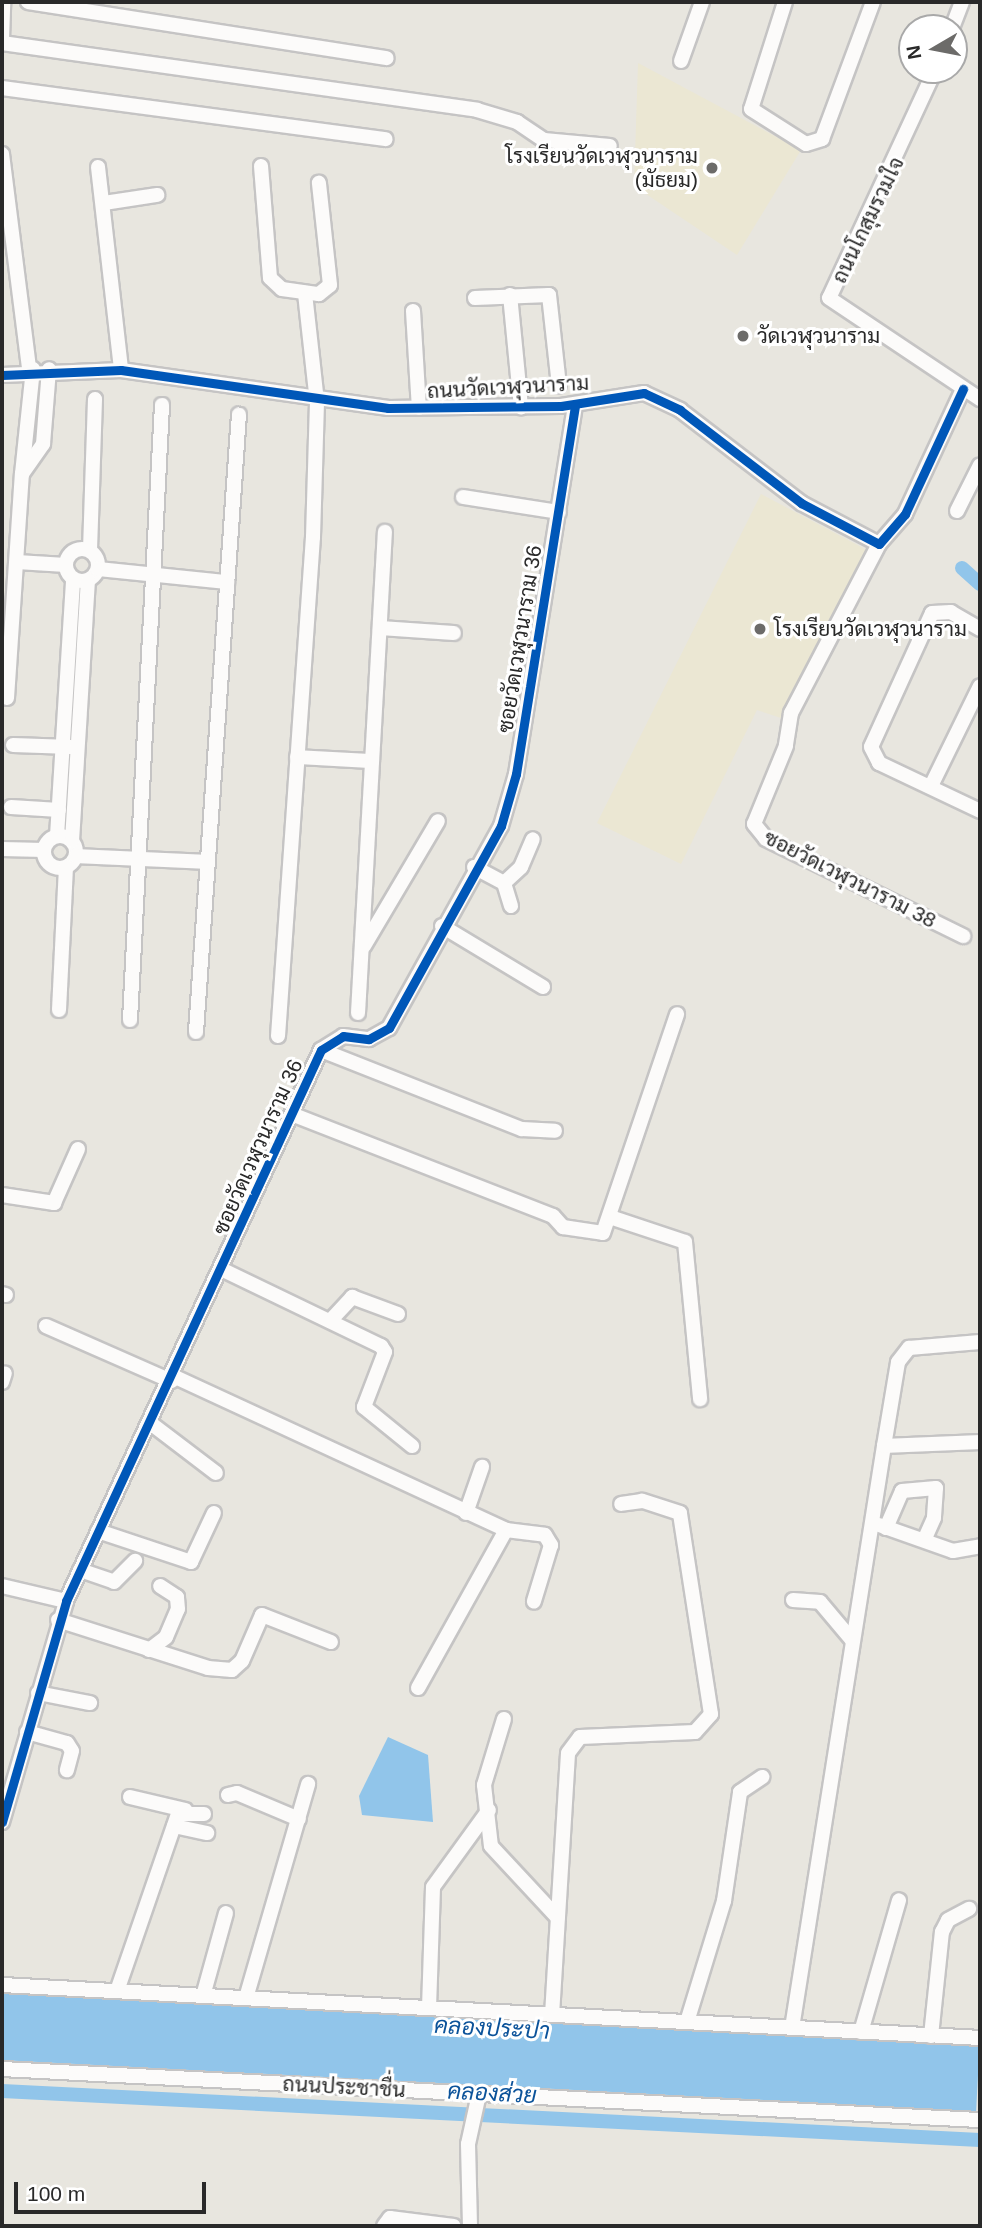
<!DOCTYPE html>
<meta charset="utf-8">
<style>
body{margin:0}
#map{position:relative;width:982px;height:2228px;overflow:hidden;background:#e8e6df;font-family:Arial,Sarabun,sans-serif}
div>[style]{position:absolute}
.education>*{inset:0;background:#ebe7d3}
.water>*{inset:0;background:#91c5ea;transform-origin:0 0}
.canal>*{height:14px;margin:-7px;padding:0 7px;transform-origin:7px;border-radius:7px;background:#91c5ea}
.roads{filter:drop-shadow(2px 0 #c5c4c4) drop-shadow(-2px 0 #c5c4c4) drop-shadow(0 2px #c5c4c4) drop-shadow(0 -2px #c5c4c4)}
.minor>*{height:14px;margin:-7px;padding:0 7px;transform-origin:7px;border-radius:7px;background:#fcfbfa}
.minor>.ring{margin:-7px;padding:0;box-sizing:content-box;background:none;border:14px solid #fcfbfa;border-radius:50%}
.cycleway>*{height:9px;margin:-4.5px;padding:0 4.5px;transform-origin:4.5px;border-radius:4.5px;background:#0057b8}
.dots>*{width:19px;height:19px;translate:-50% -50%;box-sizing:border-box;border:4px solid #fff;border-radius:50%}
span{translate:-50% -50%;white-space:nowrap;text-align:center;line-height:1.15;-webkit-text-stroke:6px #fff;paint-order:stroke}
.poi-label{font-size:21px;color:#292929}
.right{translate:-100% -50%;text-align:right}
.left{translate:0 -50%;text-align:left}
.street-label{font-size:21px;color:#292929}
.water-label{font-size:23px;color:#0c539a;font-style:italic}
.frame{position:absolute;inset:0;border:4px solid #292929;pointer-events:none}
.north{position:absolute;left:898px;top:14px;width:70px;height:70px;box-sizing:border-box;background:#fff;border:2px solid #a9a9a9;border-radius:50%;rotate:260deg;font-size:19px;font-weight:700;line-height:28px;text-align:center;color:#292929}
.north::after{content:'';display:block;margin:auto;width:24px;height:32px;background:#6c6b69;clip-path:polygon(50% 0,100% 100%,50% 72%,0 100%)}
.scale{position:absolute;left:14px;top:2182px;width:192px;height:32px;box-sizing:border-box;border:4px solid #292929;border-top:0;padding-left:9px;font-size:21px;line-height:24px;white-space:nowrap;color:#292929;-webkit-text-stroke:5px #fff;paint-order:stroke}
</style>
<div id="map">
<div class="education">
<i style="clip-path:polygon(638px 63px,801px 150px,737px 255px,634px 186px)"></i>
<i style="clip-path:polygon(761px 494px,867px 550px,781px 718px,757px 710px,681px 864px,597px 823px)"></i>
</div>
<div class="water">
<i style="clip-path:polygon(388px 1737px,428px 1755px,433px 1822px,362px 1815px,359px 1796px)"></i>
<i style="left:2px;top:1992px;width:979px;height:68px;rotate:3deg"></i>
</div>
<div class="canal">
<i style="left:962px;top:568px;width:24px;rotate:42deg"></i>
<i style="left:2px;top:2091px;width:979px;rotate:2.87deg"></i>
</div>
<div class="roads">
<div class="minor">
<i style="left:28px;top:2px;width:363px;rotate:8.9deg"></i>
<i style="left:785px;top:2px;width:112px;rotate:107.6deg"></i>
<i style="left:751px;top:109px;width:65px;rotate:32.5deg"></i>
<i style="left:806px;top:144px;width:17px;rotate:-17deg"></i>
<i style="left:822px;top:139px;width:146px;rotate:-69.6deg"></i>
<i style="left:952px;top:28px;width:28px;rotate:-69deg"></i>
<i style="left:2px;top:39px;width:37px;rotate:-88deg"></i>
<i style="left:2px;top:43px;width:480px;rotate:8deg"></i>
<i style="left:477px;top:110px;width:42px;rotate:16.7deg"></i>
<i style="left:517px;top:122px;width:32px;rotate:34deg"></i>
<i style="left:544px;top:140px;width:66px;rotate:5.2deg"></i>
<i style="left:681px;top:61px;width:63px;rotate:-70.4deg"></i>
<i style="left:935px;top:70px;width:251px;rotate:114.9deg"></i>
<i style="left:829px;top:298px;width:182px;rotate:33.8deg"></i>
<i style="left:2px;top:88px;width:387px;rotate:7.6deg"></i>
<i style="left:2px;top:154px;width:217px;rotate:82.8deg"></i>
<i style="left:261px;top:166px;width:112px;rotate:85.4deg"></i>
<i style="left:270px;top:278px;width:16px;rotate:43deg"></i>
<i style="left:282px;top:289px;width:37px;rotate:8deg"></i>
<i style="left:319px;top:294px;width:14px;rotate:-39deg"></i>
<i style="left:330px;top:285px;width:103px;rotate:-96.2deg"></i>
<i style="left:98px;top:167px;width:204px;rotate:83.5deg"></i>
<i style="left:104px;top:203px;width:54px;rotate:-8.6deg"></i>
<i style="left:510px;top:295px;width:113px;rotate:84.4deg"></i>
<i style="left:475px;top:298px;width:74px;rotate:-2.3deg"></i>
<i style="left:549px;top:295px;width:91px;rotate:83.7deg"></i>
<i style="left:413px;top:311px;width:97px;rotate:86.5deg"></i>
<i style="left:33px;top:369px;width:106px;rotate:96deg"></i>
<i style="left:22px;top:474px;width:37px;rotate:-55deg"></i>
<i style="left:43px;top:444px;width:75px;rotate:-85.4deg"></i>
<i style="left:2px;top:375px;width:119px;rotate:-2.4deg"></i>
<i style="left:121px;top:370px;width:270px;rotate:8.1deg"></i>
<i style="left:388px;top:408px;width:173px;rotate:-0.7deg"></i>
<i style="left:561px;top:406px;width:84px;rotate:-8.9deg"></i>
<i style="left:644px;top:393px;width:40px;rotate:25deg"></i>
<i style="left:680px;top:410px;width:153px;rotate:37.5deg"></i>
<i style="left:801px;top:503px;width:88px;rotate:27.7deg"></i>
<i style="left:879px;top:544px;width:40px;rotate:-49deg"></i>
<i style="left:905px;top:514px;width:138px;rotate:-65.1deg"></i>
<i style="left:463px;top:497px;width:97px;rotate:8.9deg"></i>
<i style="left:957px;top:511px;width:51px;rotate:-63.4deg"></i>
<i style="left:879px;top:544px;width:191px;rotate:117.5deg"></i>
<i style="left:791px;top:713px;width:33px;rotate:99deg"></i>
<i style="left:786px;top:746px;width:84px;rotate:112.3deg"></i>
<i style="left:754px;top:824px;width:19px;rotate:51deg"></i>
<i style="left:766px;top:839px;width:220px;rotate:26.2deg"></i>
<i class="ring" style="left:66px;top:549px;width:18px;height:18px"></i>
<i style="left:90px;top:550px;width:151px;rotate:-88.1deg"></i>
<i style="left:17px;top:562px;width:49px;rotate:3.5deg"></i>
<i style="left:98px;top:569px;width:130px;rotate:5.8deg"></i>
<i style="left:380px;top:628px;width:74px;rotate:3.9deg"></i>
<i style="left:980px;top:629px;width:34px;rotate:-150deg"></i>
<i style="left:951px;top:612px;width:19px;rotate:177deg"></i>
<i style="left:932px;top:613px;width:147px;rotate:114.5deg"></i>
<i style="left:871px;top:747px;width:18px;rotate:63deg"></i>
<i style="left:879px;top:763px;width:112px;rotate:25.4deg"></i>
<i style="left:7px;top:698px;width:225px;rotate:-86.2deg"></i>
<i style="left:13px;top:745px;width:58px;rotate:2deg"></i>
<i style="left:297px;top:757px;width:75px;rotate:3.1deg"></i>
<i style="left:931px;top:786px;width:111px;rotate:-63.9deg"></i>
<i style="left:11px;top:807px;width:48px;rotate:3.6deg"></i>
<i class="ring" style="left:44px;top:836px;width:18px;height:18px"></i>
<i style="left:57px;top:836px;width:257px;rotate:-86.4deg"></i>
<i style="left:72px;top:841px;width:261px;rotate:-86.5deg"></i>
<i style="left:2px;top:849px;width:42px;rotate:1.4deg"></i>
<i style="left:76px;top:856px;width:132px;rotate:2.6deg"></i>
<i style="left:474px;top:867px;width:34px;rotate:28deg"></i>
<i style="left:504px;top:883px;width:24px;rotate:73deg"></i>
<i style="left:504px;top:883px;width:23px;rotate:-43deg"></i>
<i style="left:521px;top:867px;width:30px;rotate:-67deg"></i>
<i style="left:442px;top:926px;width:118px;rotate:31.1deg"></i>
<i style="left:364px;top:946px;width:145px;rotate:-59.4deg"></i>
<i style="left:59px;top:1010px;width:143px;rotate:-87.2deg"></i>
<i style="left:358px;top:1013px;width:482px;rotate:-86.8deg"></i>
<i style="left:130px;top:1020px;width:616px;rotate:-87.02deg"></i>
<i style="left:196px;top:1032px;width:619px;rotate:-86.02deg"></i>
<i style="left:278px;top:1036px;width:500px;rotate:-85.99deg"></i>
<i style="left:313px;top:537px;width:135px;rotate:-88.3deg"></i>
<i style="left:317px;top:402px;width:110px;rotate:-96.3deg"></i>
<i style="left:321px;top:1050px;width:216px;rotate:21.5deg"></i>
<i style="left:522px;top:1129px;width:33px;rotate:3deg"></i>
<i style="left:294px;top:1115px;width:278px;rotate:21.3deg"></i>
<i style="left:553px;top:1216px;width:15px;rotate:48deg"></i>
<i style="left:563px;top:1227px;width:40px;rotate:8.5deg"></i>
<i style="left:603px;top:1233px;width:231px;rotate:-71.3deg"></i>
<i style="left:2px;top:1195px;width:53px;rotate:8.7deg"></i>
<i style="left:54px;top:1203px;width:59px;rotate:-66deg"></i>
<i style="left:610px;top:1217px;width:79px;rotate:18.4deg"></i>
<i style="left:685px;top:1242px;width:158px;rotate:84.5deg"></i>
<i style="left:221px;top:1269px;width:178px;rotate:25.7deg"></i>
<i style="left:381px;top:1346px;width:7px;rotate:56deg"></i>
<i style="left:385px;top:1352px;width:59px;rotate:110.9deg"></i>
<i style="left:364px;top:1407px;width:62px;rotate:39.1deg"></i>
<i style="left:2px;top:1294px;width:4px;rotate:14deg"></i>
<i style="left:330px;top:1321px;width:33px;rotate:-47deg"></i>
<i style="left:352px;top:1297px;width:49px;rotate:20.3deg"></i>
<i style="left:46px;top:1326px;width:137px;rotate:23.7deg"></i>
<i style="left:173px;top:1376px;width:367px;rotate:24.8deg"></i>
<i style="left:506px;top:1530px;width:39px;rotate:7deg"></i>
<i style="left:545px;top:1535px;width:12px;rotate:59deg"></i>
<i style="left:551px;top:1545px;width:59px;rotate:106.9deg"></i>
<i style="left:2px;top:1382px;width:9px;rotate:-72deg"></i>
<i style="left:149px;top:1422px;width:84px;rotate:37.3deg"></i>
<i style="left:884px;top:1446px;width:85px;rotate:-80.5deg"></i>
<i style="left:898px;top:1362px;width:18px;rotate:-52deg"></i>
<i style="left:909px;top:1348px;width:71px;rotate:-4.8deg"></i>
<i style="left:466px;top:1513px;width:49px;rotate:-70.8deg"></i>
<i style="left:879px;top:1525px;width:78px;rotate:19.4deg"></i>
<i style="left:953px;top:1551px;width:27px;rotate:-10deg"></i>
<i style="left:886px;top:1528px;width:40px;rotate:-66.6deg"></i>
<i style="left:902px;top:1491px;width:34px;rotate:-5deg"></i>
<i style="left:936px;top:1488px;width:30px;rotate:94deg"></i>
<i style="left:934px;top:1518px;width:22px;rotate:114deg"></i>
<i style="left:98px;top:1531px;width:98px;rotate:18.4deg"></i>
<i style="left:191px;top:1562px;width:54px;rotate:-64.9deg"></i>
<i style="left:80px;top:1570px;width:36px;rotate:19deg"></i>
<i style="left:114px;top:1582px;width:30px;rotate:-45deg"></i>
<i style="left:2px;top:1586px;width:66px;rotate:13.2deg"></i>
<i style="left:793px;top:1600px;width:27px;rotate:4deg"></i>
<i style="left:820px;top:1602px;width:50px;rotate:49.9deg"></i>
<i style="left:58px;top:1620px;width:157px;rotate:17.7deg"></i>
<i style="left:208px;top:1668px;width:24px;rotate:5deg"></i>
<i style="left:232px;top:1670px;width:13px;rotate:-42deg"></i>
<i style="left:242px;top:1661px;width:50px;rotate:-66.5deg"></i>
<i style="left:262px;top:1615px;width:74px;rotate:21.4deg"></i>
<i style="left:149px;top:1650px;width:21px;rotate:-37deg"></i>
<i style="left:166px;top:1637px;width:30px;rotate:-67deg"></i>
<i style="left:178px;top:1609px;width:12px;rotate:-95deg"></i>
<i style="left:177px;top:1597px;width:20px;rotate:-147deg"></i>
<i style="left:418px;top:1688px;width:181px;rotate:-60.9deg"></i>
<i style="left:38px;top:1693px;width:53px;rotate:10.9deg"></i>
<i style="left:504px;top:1719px;width:69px;rotate:106.9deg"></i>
<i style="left:484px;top:1785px;width:61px;rotate:83.5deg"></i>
<i style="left:491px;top:1846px;width:98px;rotate:47.1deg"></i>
<i style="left:27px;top:1732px;width:41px;rotate:15.4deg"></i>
<i style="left:67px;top:1743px;width:9px;rotate:58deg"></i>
<i style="left:72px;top:1751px;width:20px;rotate:105deg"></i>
<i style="left:228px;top:1795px;width:9px;rotate:-13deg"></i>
<i style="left:237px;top:1793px;width:67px;rotate:22.8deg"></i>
<i style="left:130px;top:1797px;width:57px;rotate:13.3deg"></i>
<i style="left:2px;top:1822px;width:230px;rotate:-73.8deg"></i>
<i style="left:66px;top:1601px;width:607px;rotate:-65.17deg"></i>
<i style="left:321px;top:1050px;width:26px;rotate:-32deg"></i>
<i style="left:343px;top:1036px;width:26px;rotate:7deg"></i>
<i style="left:369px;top:1039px;width:23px;rotate:-29deg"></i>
<i style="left:389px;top:1028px;width:231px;rotate:-61deg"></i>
<i style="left:501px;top:826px;width:54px;rotate:-73.9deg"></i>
<i style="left:516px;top:774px;width:374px;rotate:-80.9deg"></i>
<i style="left:174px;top:1826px;width:34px;rotate:12deg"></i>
<i style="left:2px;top:1985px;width:979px;rotate:3.1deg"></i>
<i style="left:117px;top:1991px;width:187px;rotate:-71deg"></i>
<i style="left:178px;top:1814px;width:26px"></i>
<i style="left:203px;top:1996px;width:86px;rotate:-74.5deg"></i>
<i style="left:246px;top:1998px;width:223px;rotate:-73.8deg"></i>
<i style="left:429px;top:2008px;width:121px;rotate:-88.1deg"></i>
<i style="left:433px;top:1887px;width:95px;rotate:-54deg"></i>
<i style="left:552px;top:2015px;width:262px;rotate:-86.5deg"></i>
<i style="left:568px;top:1753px;width:20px;rotate:-53deg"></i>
<i style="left:580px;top:1737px;width:115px;rotate:-2.5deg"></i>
<i style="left:695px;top:1732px;width:24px;rotate:-48deg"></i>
<i style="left:711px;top:1714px;width:203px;rotate:-98.8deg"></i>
<i style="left:680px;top:1513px;width:40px;rotate:-162deg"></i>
<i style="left:642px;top:1501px;width:21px;rotate:172deg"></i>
<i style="left:687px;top:2022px;width:127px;rotate:-73deg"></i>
<i style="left:724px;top:1901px;width:110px;rotate:-81.6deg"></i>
<i style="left:740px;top:1792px;width:27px;rotate:-34deg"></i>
<i style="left:792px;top:2028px;width:589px;rotate:-81.02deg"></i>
<i style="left:884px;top:1446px;width:96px;rotate:-2.4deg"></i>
<i style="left:861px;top:2032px;width:137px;rotate:-73.9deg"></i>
<i style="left:931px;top:2036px;width:105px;rotate:-84deg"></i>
<i style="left:942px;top:1932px;width:13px;rotate:-63deg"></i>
<i style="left:948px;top:1920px;width:24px;rotate:-28deg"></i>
<i style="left:2px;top:2069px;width:979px;rotate:2.99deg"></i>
<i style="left:384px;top:2226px;width:10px;rotate:-53deg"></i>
<i style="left:390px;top:2218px;width:64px;rotate:7.1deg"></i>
<i style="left:470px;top:2226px;width:82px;rotate:-91.4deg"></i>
<i style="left:468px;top:2144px;width:51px;rotate:-77.6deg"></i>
</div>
</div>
<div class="cycleway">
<i style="left:2px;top:375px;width:119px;rotate:-2.4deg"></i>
<i style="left:121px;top:370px;width:270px;rotate:8.1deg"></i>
<i style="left:388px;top:408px;width:173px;rotate:-0.7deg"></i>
<i style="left:561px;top:406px;width:84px;rotate:-8.9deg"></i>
<i style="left:644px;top:393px;width:40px;rotate:25deg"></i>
<i style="left:680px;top:410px;width:153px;rotate:37.5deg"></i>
<i style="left:801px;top:503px;width:88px;rotate:27.7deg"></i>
<i style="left:879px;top:544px;width:40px;rotate:-49deg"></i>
<i style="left:905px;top:514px;width:138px;rotate:-65.1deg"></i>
<i style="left:2px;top:1822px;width:230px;rotate:-73.8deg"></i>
<i style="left:66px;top:1601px;width:607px;rotate:-65.17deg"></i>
<i style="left:321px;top:1050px;width:26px;rotate:-32deg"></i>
<i style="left:343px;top:1036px;width:26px;rotate:7deg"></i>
<i style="left:369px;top:1039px;width:23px;rotate:-29deg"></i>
<i style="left:389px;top:1028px;width:231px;rotate:-61deg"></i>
<i style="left:501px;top:826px;width:54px;rotate:-73.9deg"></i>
<i style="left:516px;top:774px;width:374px;rotate:-80.9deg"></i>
</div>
<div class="dots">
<i style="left:712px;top:168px;background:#6c6b69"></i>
<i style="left:743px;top:336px;background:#6c6b69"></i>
<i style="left:760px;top:629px;background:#6c6b69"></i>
</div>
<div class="poi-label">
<span class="right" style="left:698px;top:168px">โรงเรียนวัดเวฬุวนาราม<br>(มัธยม)</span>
<span class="left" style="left:757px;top:336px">วัดเวฬุวนาราม</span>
<span class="left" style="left:774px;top:629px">โรงเรียนวัดเวฬุวนาราม</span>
</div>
<div class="street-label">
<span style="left:868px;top:220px;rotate:-64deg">ถนนโกสุมรวมใจ</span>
<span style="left:508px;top:387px;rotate:-3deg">ถนนวัดเวฬุวนาราม</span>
<span style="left:520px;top:639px;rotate:-81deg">ซอยวัดเวฬุวนาราม 36</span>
<span style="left:850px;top:879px;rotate:27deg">ซอยวัดเวฬุวนาราม 38</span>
<span style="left:258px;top:1147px;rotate:-66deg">ซอยวัดเวฬุวนาราม 36</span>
<span style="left:344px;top:2087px;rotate:3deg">ถนนประชาชื่น</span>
</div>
<div class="water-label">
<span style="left:492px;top:2028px;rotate:3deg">คลองประปา</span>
<span style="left:492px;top:2093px;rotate:3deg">คลองส่วย</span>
</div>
<div class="frame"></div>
<div class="north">N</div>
<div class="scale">100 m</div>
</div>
